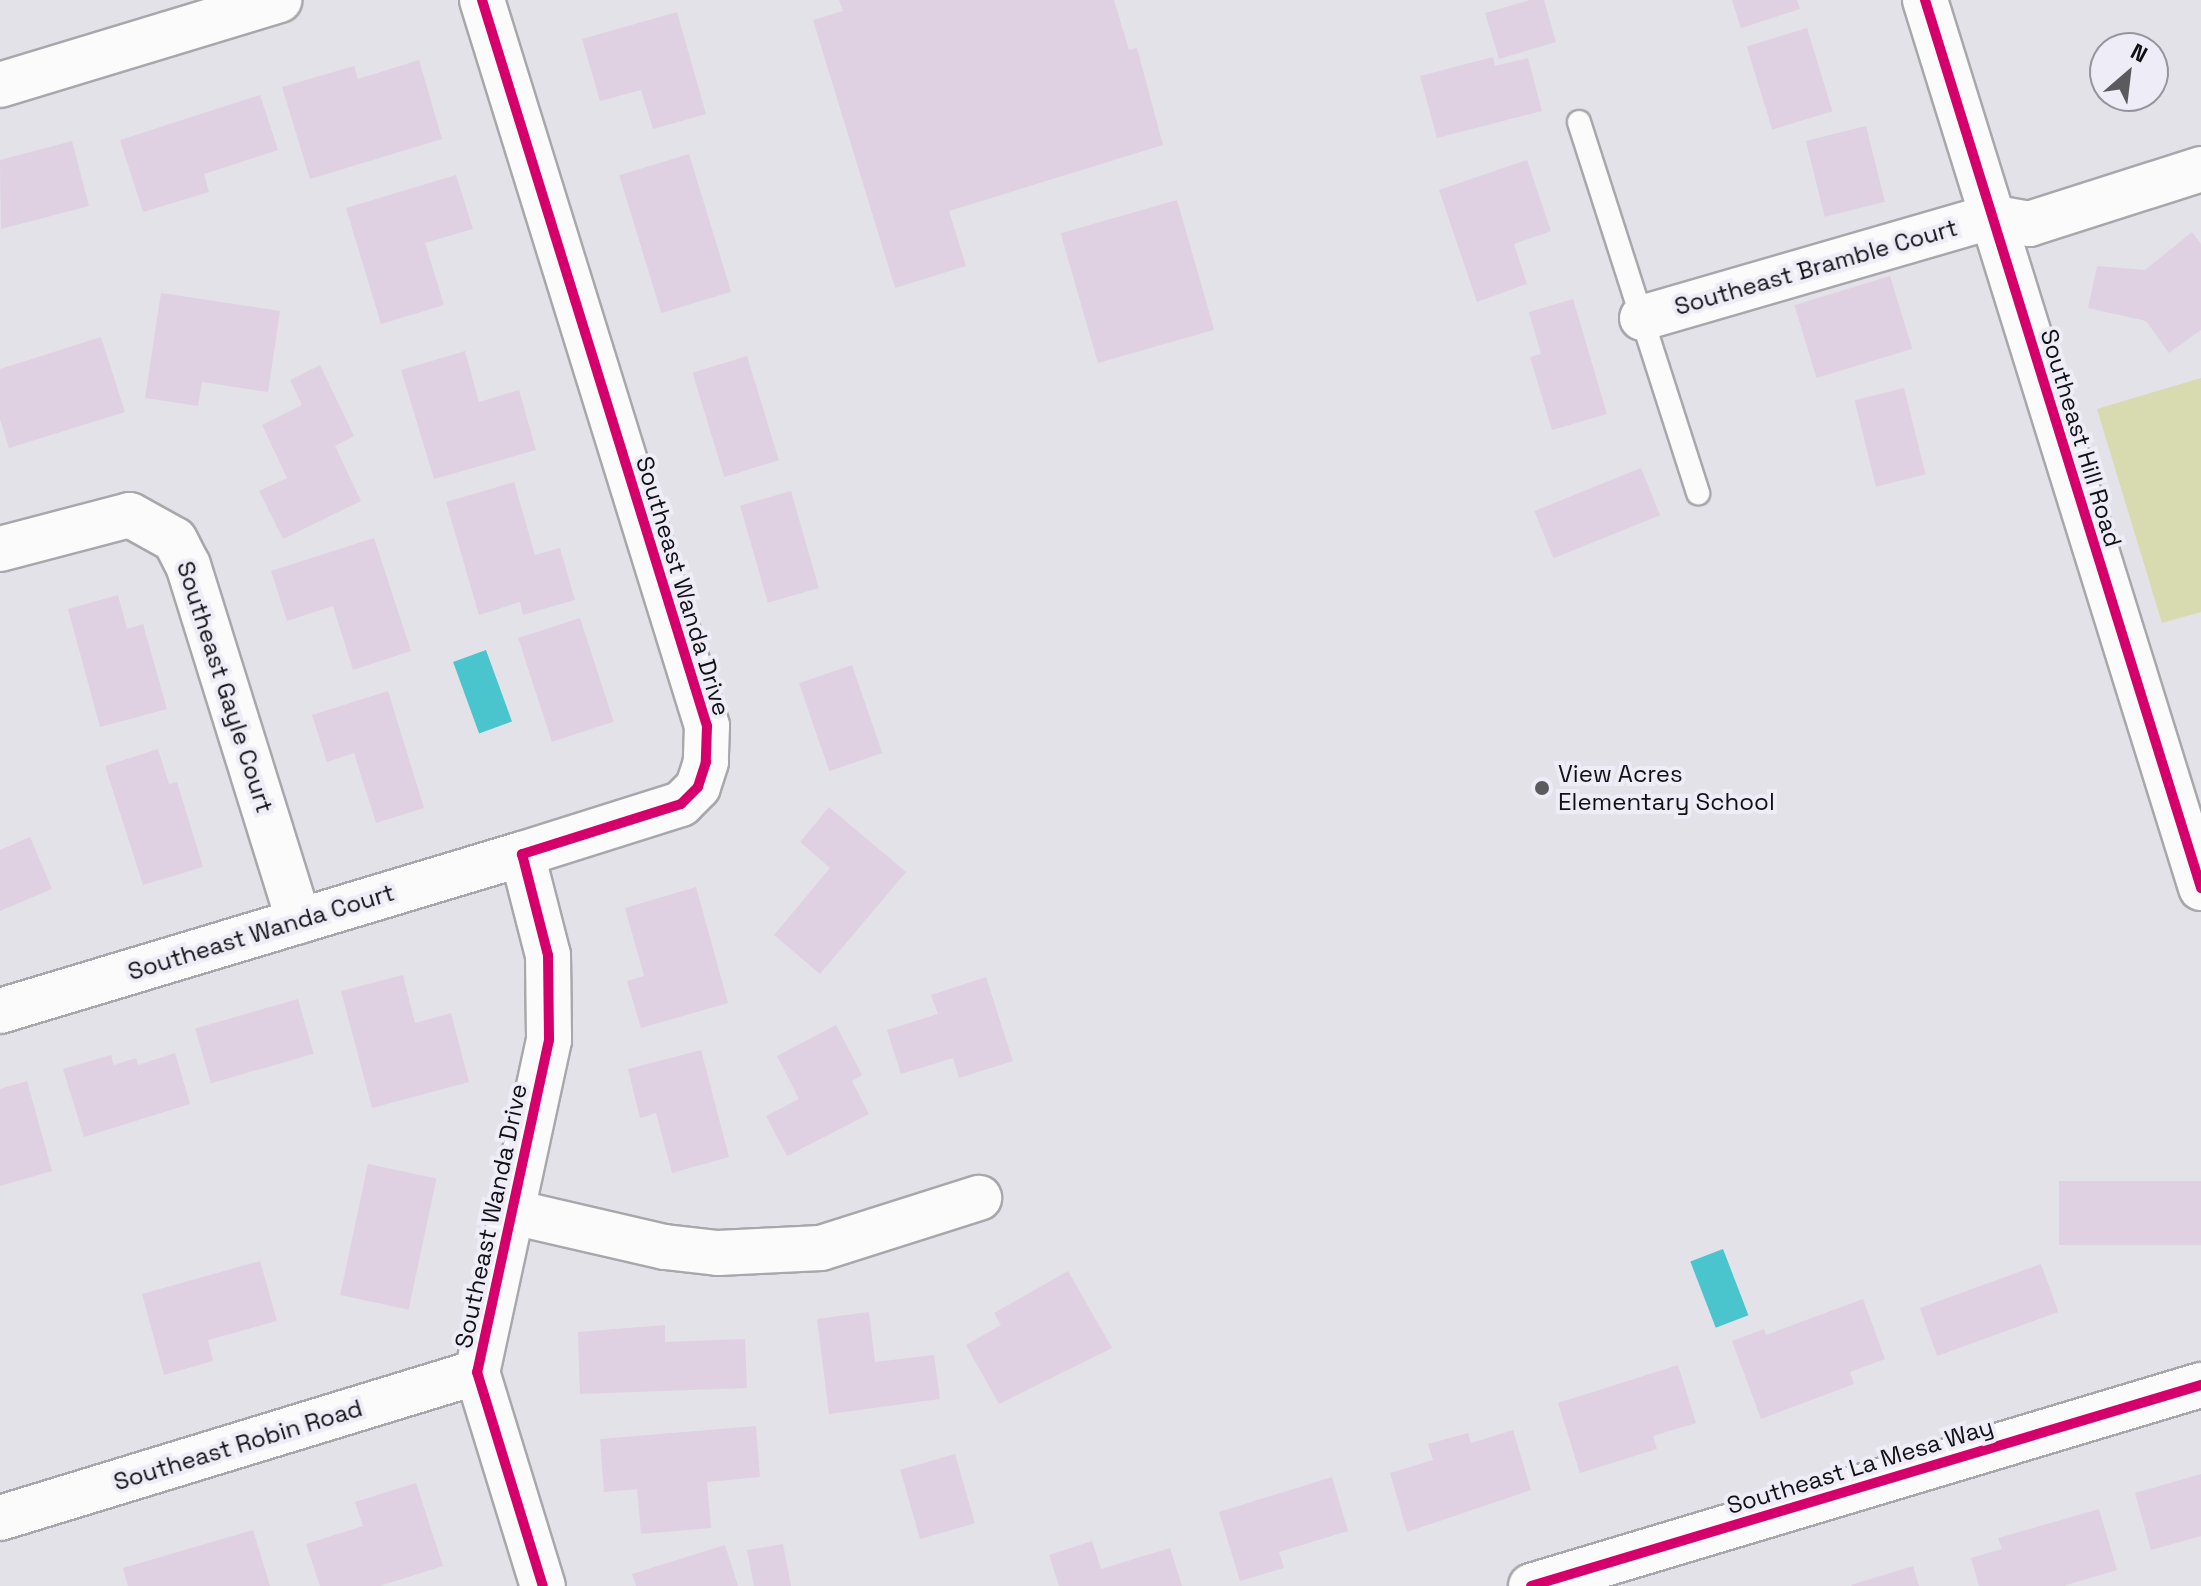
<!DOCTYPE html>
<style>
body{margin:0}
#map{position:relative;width:2201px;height:1586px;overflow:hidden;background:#e3e2e8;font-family:"Space Grotesk",sans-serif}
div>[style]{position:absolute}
.green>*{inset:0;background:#d8dab0}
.water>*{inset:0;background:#4ac5cd;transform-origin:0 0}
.building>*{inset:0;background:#dfd1e1;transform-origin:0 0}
.roads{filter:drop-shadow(2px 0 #a8a8ac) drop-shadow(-2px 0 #a8a8ac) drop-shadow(0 2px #a8a8ac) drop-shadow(0 -2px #a8a8ac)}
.service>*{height:22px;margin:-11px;padding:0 11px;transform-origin:11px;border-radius:11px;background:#fbfbfc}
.minor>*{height:44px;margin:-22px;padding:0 22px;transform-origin:22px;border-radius:22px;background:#fbfbfc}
.tertiary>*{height:44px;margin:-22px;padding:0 22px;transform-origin:22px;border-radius:22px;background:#fbfbfc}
.cycleway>*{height:10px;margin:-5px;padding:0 5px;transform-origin:5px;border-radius:5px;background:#d6006c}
.dots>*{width:22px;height:22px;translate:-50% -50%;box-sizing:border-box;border:4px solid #eeedf7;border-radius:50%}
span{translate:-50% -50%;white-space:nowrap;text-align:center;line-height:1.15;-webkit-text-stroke:8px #eeedf7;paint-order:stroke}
.street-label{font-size:24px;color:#111115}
.poi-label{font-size:24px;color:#111115}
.left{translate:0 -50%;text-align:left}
.north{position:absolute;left:2089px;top:32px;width:80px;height:80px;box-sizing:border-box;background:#eeedf7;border:2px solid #96959d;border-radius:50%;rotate:28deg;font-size:22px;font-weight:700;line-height:32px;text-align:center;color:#111115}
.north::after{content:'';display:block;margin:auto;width:28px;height:36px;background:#5a5a5f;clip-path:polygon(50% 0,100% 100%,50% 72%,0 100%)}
</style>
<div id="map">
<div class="green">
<i style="clip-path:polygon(2201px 378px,2201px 612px,2162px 623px,2097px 409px)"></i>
</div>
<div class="water">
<i style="left:486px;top:650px;width:76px;height:35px;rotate:70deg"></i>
<i style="left:1723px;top:1249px;width:71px;height:35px;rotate:69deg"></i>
</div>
<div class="building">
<i style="clip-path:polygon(839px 0,1114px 0,1129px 50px,1137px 48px,1163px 145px,949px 211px,966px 266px,895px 288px,813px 20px,843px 11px)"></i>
<i style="clip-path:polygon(1530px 0,1544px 0,1556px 42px,1499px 59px,1485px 13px)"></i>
<i style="clip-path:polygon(1732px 0,1797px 0,1800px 9px,1741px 28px)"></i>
<i style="clip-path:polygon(677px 12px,706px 114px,653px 129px,641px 90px,600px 101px,582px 39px)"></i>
<i style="left:1807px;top:28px;width:87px;height:63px;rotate:73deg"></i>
<i style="clip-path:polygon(1493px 57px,1495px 66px,1528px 58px,1542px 111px,1437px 138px,1420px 76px)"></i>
<i style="clip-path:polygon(419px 60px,442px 139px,310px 179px,282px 87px,354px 66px,358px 79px)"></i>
<i style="clip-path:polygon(260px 95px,278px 150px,204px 174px,209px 192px,143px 212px,120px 140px)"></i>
<i style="left:1866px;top:126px;width:78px;height:62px;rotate:76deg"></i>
<i style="clip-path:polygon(72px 141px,89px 206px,1px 229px,0 160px)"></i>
<i style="left:689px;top:154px;width:144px;height:73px;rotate:73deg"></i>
<i style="clip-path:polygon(1527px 160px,1551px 231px,1514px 244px,1527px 284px,1477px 302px,1439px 190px)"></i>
<i style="clip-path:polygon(456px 175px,473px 229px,425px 243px,444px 305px,381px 324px,346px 208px)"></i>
<i style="left:1177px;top:200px;width:135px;height:121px;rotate:74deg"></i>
<i style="clip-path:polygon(2192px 232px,2201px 244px,2201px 330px,2169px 353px,2146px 321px,2088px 308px,2097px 266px,2145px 270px)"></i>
<i style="left:1890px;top:276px;width:76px;height:100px;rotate:73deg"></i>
<i style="clip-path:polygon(161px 293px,280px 311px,268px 392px,202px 382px,198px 406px,145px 398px)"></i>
<i style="clip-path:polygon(1573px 299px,1607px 414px,1552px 430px,1530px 357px,1541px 354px,1529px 312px)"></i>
<i style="clip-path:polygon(101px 337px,125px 412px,9px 448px,0 419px,0 369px)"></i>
<i style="clip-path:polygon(465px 351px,479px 402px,519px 390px,536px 450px,434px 479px,401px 370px)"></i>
<i style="left:747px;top:356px;width:109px;height:57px;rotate:73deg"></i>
<i style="clip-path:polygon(320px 365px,354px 436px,335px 446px,361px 501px,283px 539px,259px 491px,287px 478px,262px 425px,302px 405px,290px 380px)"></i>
<i style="left:1904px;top:388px;width:89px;height:51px;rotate:76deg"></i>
<i style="left:1641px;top:468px;width:51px;height:115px;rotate:68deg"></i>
<i style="clip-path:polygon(514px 482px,535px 555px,560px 548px,575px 600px,523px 615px,520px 602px,479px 615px,446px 502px)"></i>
<i style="left:791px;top:491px;width:101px;height:53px;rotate:74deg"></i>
<i style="clip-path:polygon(374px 538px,411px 651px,353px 670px,333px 606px,287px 621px,271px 571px)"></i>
<i style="clip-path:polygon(118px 595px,127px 629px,143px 624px,167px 709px,100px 727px,68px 609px)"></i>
<i style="left:580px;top:618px;width:109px;height:65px;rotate:72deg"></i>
<i style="left:852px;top:665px;width:93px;height:56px;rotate:71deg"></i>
<i style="clip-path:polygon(388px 691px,424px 808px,376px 823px,354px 753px,327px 762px,312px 715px)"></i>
<i style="clip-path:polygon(158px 749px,169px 784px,177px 782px,203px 867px,143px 885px,105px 766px)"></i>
<i style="clip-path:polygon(829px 807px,906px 872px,820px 974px,774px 935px,830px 868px,800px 842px)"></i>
<i style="clip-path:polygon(30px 837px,52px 889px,0 911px,0 850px)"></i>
<i style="clip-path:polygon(696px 887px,728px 1003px,641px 1028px,627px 981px,644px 976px,625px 908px)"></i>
<i style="clip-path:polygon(403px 975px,415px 1023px,451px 1013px,469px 1082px,372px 1108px,341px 991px)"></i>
<i style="clip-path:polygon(986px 977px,1013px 1061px,959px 1078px,953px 1058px,901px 1074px,887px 1030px,938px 1014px,931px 995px)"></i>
<i style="left:298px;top:999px;width:57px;height:107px;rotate:74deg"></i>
<i style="clip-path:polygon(836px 1025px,862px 1075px,852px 1081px,869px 1114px,787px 1156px,766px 1116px,799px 1099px,777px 1056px)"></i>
<i style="clip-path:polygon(701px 1050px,729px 1157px,672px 1173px,656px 1113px,640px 1118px,628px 1069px)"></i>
<i style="clip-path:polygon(175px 1053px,190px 1104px,84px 1137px,63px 1069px,111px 1055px,114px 1065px,136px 1058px,138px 1065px)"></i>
<i style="clip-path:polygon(27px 1081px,52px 1171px,0 1186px,0 1089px)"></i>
<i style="left:368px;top:1164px;width:70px;height:134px;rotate:12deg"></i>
<i style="left:2201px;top:1181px;width:64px;height:142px;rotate:90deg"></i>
<i style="clip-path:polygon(260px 1261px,277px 1321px,208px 1340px,213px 1361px,164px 1375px,142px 1294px)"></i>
<i style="left:2041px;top:1264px;width:51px;height:129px;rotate:70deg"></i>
<i style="clip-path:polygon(1068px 1271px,1112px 1348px,999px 1404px,966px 1345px,1001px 1325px,994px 1313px)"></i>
<i style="clip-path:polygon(1863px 1299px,1885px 1359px,1850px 1372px,1854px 1384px,1761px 1419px,1732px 1341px,1764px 1329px,1766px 1335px)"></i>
<i style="clip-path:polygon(869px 1312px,875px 1362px,934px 1355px,940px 1399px,829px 1414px,817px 1319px)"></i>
<i style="clip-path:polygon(665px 1325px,665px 1342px,745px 1339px,747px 1388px,580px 1394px,578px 1332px)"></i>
<i style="clip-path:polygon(1678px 1365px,1696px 1423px,1653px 1436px,1657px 1449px,1580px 1473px,1558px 1403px)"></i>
<i style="clip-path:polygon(756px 1426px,760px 1477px,707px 1482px,711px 1528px,641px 1534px,637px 1489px,604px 1492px,600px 1439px)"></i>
<i style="clip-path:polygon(1513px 1430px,1531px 1490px,1407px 1532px,1390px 1473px,1433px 1460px,1428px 1444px,1468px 1433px,1471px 1443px)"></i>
<i style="left:955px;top:1454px;width:72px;height:57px;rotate:74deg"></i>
<i style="clip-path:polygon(2201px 1474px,2201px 1536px,2151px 1550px,2135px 1493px)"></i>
<i style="clip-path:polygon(1332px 1477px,1348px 1531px,1279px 1552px,1284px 1568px,1240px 1581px,1219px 1512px)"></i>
<i style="clip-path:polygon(416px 1483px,443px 1566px,380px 1586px,320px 1586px,306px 1544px,363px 1526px,355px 1502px)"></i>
<i style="clip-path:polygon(2099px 1509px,2117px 1570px,2063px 1586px,1979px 1586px,1971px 1558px,2002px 1549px,1998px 1538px)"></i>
<i style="clip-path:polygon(253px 1530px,270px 1586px,128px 1586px,123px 1568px)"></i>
<i style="clip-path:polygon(1092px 1541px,1101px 1569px,1170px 1548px,1182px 1586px,1059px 1586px,1049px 1555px)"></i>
<i style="clip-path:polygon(783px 1544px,791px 1586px,754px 1586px,747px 1550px)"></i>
<i style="clip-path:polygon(725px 1545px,738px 1586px,636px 1586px,632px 1574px)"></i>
<i style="clip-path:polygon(1913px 1566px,1919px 1586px,1852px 1586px,1851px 1585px)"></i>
</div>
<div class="roads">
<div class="service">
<i style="left:1579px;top:122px;width:390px;rotate:72.2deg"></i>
</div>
<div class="minor">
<i style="left:482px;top:0;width:760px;rotate:72.78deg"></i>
<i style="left:707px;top:726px;width:36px;rotate:92deg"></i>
<i style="left:706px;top:762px;width:26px;rotate:108deg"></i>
<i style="left:698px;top:787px;width:24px;rotate:135deg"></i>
<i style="left:681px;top:804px;width:167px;rotate:162.5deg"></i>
<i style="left:522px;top:854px;width:104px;rotate:75.6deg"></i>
<i style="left:548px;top:955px;width:85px;rotate:89.3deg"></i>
<i style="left:549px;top:1040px;width:340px;rotate:102.2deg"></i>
<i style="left:477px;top:1372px;width:224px;rotate:72.9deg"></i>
<i style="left:0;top:85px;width:292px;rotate:-16.9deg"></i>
<i style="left:1642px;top:318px;width:362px;rotate:-16.2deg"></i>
<i style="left:1990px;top:217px;width:40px;rotate:10deg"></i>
<i style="left:2029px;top:224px;width:181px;rotate:-17.7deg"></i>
<i style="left:0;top:549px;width:134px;rotate:-14.7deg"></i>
<i style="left:130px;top:515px;width:51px;rotate:29.1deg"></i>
<i style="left:175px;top:540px;width:28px;rotate:63deg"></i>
<i style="left:188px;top:565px;width:373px;rotate:72.7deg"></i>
<i style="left:0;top:1011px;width:545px;rotate:-16.74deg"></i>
<i style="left:513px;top:1212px;width:156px;rotate:13deg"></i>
<i style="left:665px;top:1247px;width:53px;rotate:6.5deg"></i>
<i style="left:718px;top:1253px;width:103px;rotate:-2.8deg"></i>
<i style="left:821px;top:1248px;width:166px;rotate:-17.6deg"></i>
<i style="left:0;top:1518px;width:499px;rotate:-17deg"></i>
<i style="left:1531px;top:1586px;width:700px;rotate:-16.7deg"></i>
</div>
<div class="tertiary">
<i style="left:1925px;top:0;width:930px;rotate:72.73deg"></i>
</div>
</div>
<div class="cycleway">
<i style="left:482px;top:0;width:760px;rotate:72.78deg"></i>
<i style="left:707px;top:726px;width:36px;rotate:92deg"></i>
<i style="left:706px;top:762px;width:26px;rotate:108deg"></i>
<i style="left:698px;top:787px;width:24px;rotate:135deg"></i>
<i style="left:681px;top:804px;width:167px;rotate:162.5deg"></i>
<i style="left:522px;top:854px;width:104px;rotate:75.6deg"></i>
<i style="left:548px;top:955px;width:85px;rotate:89.3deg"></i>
<i style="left:549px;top:1040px;width:340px;rotate:102.2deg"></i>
<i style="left:477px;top:1372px;width:224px;rotate:72.9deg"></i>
<i style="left:1925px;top:0;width:930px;rotate:72.73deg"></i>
<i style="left:1531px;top:1586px;width:700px;rotate:-16.7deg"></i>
</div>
<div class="dots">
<i style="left:1542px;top:788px;background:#5a5a5f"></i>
</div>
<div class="street-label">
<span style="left:1816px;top:267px;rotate:-16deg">Southeast Bramble Court</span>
<span style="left:2081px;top:438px;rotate:73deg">Southeast Hill Road</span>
<span style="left:683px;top:586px;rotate:73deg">Southeast Wanda Drive</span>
<span style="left:225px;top:687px;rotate:72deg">Southeast Gayle Court</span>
<span style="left:261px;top:932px;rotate:-17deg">Southeast Wanda Court</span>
<span style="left:491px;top:1216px;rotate:-78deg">Southeast Wanda Drive</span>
<span style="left:238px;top:1445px;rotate:-17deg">Southeast Robin Road</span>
<span style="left:1860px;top:1466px;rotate:-17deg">Southeast La Mesa Way</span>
</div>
<div class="poi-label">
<span class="left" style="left:1558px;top:788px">View Acres<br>Elementary School</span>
</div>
<div class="north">N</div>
</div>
